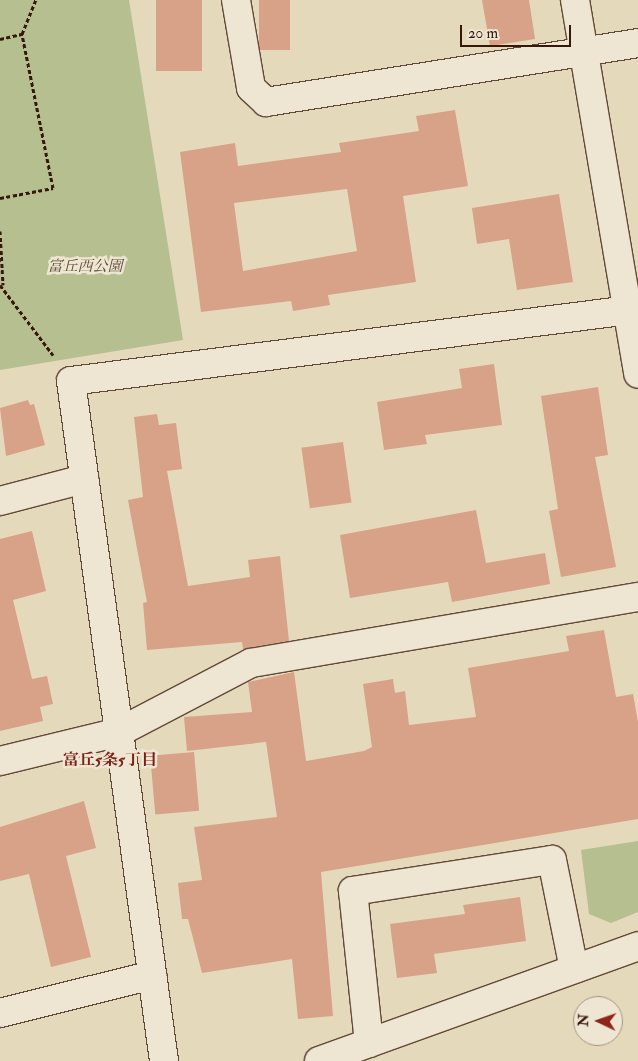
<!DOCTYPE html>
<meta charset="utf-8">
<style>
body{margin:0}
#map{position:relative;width:638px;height:1061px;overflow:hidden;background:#e5d9bb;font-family:"IM FELL Double Pica","Noto Serif JP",serif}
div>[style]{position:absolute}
.green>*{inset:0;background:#b6bf8f}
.building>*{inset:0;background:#d8a288;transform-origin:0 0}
.path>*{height:3px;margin-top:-1.5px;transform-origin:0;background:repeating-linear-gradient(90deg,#37170a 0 4px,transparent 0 6.5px)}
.roads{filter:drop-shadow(1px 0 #624836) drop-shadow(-1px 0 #624836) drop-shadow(0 1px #624836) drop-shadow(0 -1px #624836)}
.minor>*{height:28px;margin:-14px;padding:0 14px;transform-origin:14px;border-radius:14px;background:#eee6d3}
span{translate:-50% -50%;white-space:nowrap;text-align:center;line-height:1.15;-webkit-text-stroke:5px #eee6d3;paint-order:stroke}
.park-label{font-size:15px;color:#5d4932;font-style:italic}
.neighbourhood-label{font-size:16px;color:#7a1f14;font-weight:700}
.north{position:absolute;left:573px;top:996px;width:50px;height:50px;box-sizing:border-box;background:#eee6d3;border:1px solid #a59383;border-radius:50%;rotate:273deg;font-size:14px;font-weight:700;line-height:20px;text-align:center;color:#37170a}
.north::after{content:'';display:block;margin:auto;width:18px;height:22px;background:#8f2418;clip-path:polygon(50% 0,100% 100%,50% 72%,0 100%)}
.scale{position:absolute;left:460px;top:25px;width:111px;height:22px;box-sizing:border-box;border:2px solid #37170a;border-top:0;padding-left:6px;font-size:15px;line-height:18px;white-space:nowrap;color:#37170a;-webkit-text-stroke:4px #eee6d3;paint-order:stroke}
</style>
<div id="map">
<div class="green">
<i style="clip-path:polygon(0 0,129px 0,183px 340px,0 370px)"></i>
<i style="clip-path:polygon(638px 841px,638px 912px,611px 923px,589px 914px,581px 850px)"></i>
</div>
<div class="building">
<i style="left:156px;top:0;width:46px;height:71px"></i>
<i style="left:259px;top:0;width:31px;height:50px"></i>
<i style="clip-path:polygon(482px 0,529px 0,535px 39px,490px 46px)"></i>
<i style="clip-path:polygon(evenodd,455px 110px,468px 186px,403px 196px,416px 282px,328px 295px,330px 305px,293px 311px,291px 301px,201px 312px,180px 152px,235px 143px,238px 166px,341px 152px,339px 143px,419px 131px,416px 116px,455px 110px,347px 189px,357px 251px,243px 271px,234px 203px,347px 189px)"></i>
<i style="clip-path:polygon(559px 194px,573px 282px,517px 290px,509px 239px,477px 244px,472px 208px)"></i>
<i style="clip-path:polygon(494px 364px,502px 425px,425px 435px,427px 444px,384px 450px,377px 402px,462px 388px,459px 369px)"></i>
<i style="clip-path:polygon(598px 387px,608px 455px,595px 457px,616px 567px,561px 577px,549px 511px,558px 509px,541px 396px)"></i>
<i style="clip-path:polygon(28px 400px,30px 405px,34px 404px,45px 445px,6px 456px,0 408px)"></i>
<i style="clip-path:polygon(157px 414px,159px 425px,176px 423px,182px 469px,167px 471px,188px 586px,250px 577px,248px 560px,280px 556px,289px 641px,243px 649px,242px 642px,147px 650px,143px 603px,147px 602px,128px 500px,143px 497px,134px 417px)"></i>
<i style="left:343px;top:442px;width:61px;height:42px;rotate:82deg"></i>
<i style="clip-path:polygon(476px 510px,486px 563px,545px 553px,550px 584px,452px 602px,448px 582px,350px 598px,340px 535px)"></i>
<i style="clip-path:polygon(32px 531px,46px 591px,13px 600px,32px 679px,47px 676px,53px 704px,40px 707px,43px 721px,0 731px,0 539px)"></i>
<i style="clip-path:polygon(604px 630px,616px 697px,633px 694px,638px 722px,638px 819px,321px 872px,333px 1016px,298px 1019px,292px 959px,202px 973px,188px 919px,182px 919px,178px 883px,202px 880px,194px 827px,277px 817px,266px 742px,187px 751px,184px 717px,252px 712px,248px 682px,294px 672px,306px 761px,364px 751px,372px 747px,363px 684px,393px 679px,395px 693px,405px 691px,409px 725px,476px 717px,468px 668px,569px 651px,566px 636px)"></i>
<i style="left:194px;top:752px;width:59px;height:44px;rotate:85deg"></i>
<i style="clip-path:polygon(84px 801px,96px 848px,66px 856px,91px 957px,51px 967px,29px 874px,0 881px,0 827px)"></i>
<i style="clip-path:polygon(520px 897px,526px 941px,434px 954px,437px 973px,397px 978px,390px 924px,465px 914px,463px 905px)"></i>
</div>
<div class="path">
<i style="left:0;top:39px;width:23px;rotate:-13deg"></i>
<i style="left:0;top:198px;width:54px;rotate:-10.7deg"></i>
<i style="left:53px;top:188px;width:157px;rotate:-101.4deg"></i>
<i style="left:22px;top:34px;width:37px;rotate:-68deg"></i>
<i style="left:0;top:231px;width:54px;rotate:86.8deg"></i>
<i style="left:0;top:285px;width:88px;rotate:52.9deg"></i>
</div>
<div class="roads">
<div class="minor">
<i style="left:236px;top:0;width:89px;rotate:80.3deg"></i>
<i style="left:251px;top:88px;width:21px;rotate:43deg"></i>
<i style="left:266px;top:102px;width:377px;rotate:-9deg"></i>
<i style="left:575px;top:0;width:379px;rotate:80.4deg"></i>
<i style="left:0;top:501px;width:87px;rotate:-14.7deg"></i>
<i style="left:0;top:761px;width:122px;rotate:-13.7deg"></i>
<i style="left:119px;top:732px;width:149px;rotate:-27.6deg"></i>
<i style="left:251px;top:663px;width:393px;rotate:-9.7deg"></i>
<i style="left:0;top:1013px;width:157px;rotate:-14deg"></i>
<i style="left:369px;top:1043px;width:153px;rotate:-96deg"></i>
<i style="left:353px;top:891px;width:201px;rotate:-8.9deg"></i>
<i style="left:552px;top:860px;width:111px;rotate:78.6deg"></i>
<i style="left:164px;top:1061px;width:686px;rotate:-97.79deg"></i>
<i style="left:71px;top:381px;width:572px;rotate:-7.24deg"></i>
<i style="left:319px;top:1061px;width:339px;rotate:-19.8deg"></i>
</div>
</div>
<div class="park-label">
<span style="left:85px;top:267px">富丘西公園</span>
</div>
<div class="neighbourhood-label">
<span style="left:110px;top:760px">富丘5条5丁目</span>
</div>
<div class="north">N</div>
<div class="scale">20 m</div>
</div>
